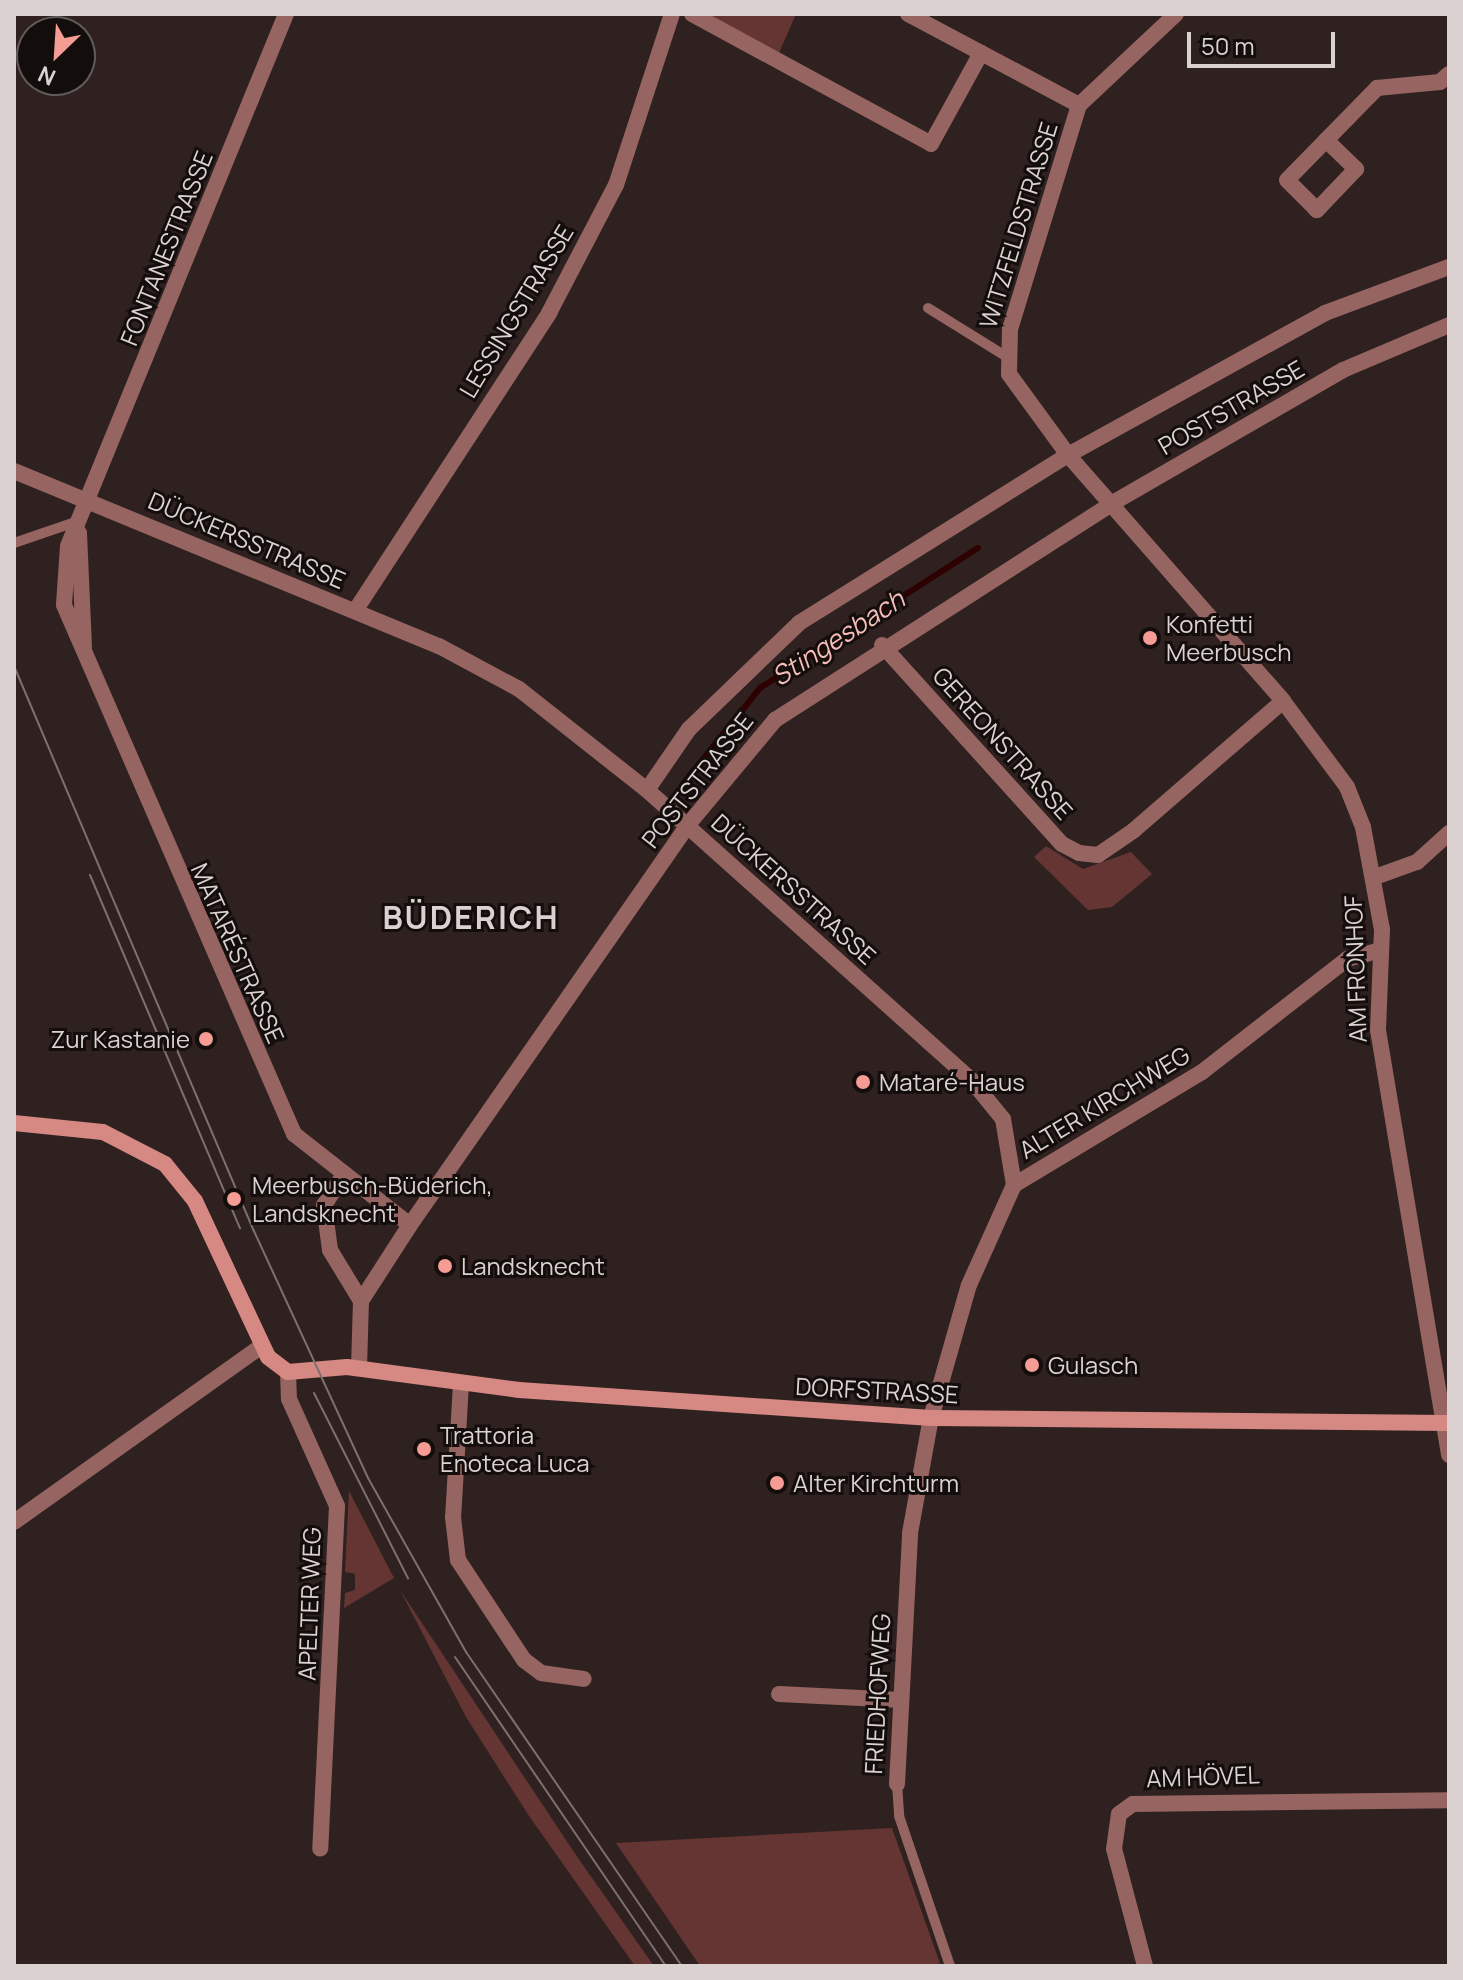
<!DOCTYPE html>
<meta charset="utf-8">
<style>
body{margin:0}
#map{position:relative;width:1463px;height:1980px;overflow:hidden;background:#2f2120;font-family:Manrope,sans-serif}
div>[style]{position:absolute}
.green>*{inset:0;background:#643532}
.stream>*{height:6px;margin:-3px;padding:0 3px;transform-origin:3px;border-radius:3px;background:#2d0001}
.lane>*{height:10px;margin:-5px;padding:0 5px;transform-origin:5px;border-radius:5px;background:#966561}
.street>*{height:16px;margin:-8px;padding:0 8px;transform-origin:8px;border-radius:8px;background:#966561}
.secondary>*{height:16px;margin:-8px;padding:0 8px;transform-origin:8px;border-radius:8px;background:#d68883}
.tram>*{height:2px;margin:-1px;padding:0 1px;transform-origin:1px;border-radius:1px;background:#7d7170}
.dots>*{width:22px;height:22px;translate:-50% -50%;box-sizing:border-box;border:4px solid #130d0c;border-radius:50%}
span{translate:-50% -50%;white-space:nowrap;text-align:center;line-height:1.15;-webkit-text-stroke:6px #130d0c;paint-order:stroke}
.street-label{font-size:24px;color:#dbd1d1}
.poi-label{font-size:24px;color:#dbd1d1}
.left{translate:0 -50%;text-align:left}
.right{translate:-100% -50%;text-align:right}
.water-label{font-size:26px;color:#f6bdb8;font-style:italic}
.district-label{font-size:32px;color:#dbd1d1;font-weight:700;letter-spacing:2px}
.frame{position:absolute;inset:0;border:16px solid #dbd1d1;pointer-events:none}
.north{position:absolute;left:16px;top:16px;width:80px;height:80px;box-sizing:border-box;background:#130d0c;border:2px solid #635b5b;border-radius:50%;rotate:205deg;font-size:22px;font-weight:700;line-height:32px;text-align:center;color:#dbd1d1}
.north::after{content:'';display:block;margin:auto;width:28px;height:36px;background:#f59c95;clip-path:polygon(50% 0,100% 100%,50% 72%,0 100%)}
.scale{position:absolute;left:1187px;top:32px;width:148px;height:36px;box-sizing:border-box;border:4px solid #dbd1d1;border-top:0;padding-left:10px;font-size:24px;line-height:28px;white-space:nowrap;color:#dbd1d1;-webkit-text-stroke:6px #130d0c;paint-order:stroke}
</style>
<div id="map">
<div class="green">
<i style="clip-path:polygon(706px 14px,796px 14px,779px 53px)"></i>
<i style="clip-path:polygon(1046px 846px,1083px 869px,1131px 852px,1152px 874px,1112px 907px,1088px 910px,1034px 857px)"></i>
<i style="clip-path:polygon(349px 1491px,394px 1578px,344px 1608px,345px 1593px,355px 1590px,355px 1574px,345px 1572px)"></i>
<i style="clip-path:polygon(400px 1590px,578px 1858px,654px 1966px,635px 1966px,529px 1816px,466px 1717px)"></i>
<i style="clip-path:polygon(892px 1828px,941px 1966px,700px 1966px,616px 1843px)"></i>
</div>
<div class="stream">
<i style="left:683px;top:784px;width:123px;rotate:-51.3deg"></i>
<i style="left:760px;top:688px;width:259px;rotate:-32.7deg"></i>
</div>
<div class="lane">
<i style="left:928px;top:308px;width:93px;rotate:31.8deg"></i>
<i style="left:14px;top:543px;width:71px;rotate:-18.9deg"></i>
<i style="left:897px;top:1784px;width:32px;rotate:86deg"></i>
<i style="left:899px;top:1816px;width:158px;rotate:71.2deg"></i>
</div>
<div class="street">
<i style="left:286px;top:14px;width:575px;rotate:112.28deg"></i>
<i style="left:68px;top:546px;width:59px;rotate:93.9deg"></i>
<i style="left:64px;top:605px;width:577px;rotate:66.5deg"></i>
<i style="left:294px;top:1134px;width:147px;rotate:38.1deg"></i>
<i style="left:692px;top:14px;width:272px;rotate:28.5deg"></i>
<i style="left:931px;top:144px;width:104px;rotate:-61.2deg"></i>
<i style="left:908px;top:14px;width:194px;rotate:28deg"></i>
<i style="left:1176px;top:14px;width:133px;rotate:136.8deg"></i>
<i style="left:1079px;top:105px;width:234px;rotate:107.1deg"></i>
<i style="left:1010px;top:329px;width:45px;rotate:91.3deg"></i>
<i style="left:1009px;top:374px;width:100px;rotate:53.9deg"></i>
<i style="left:1068px;top:455px;width:327px;rotate:48.8deg"></i>
<i style="left:1283px;top:701px;width:107px;rotate:53.3deg"></i>
<i style="left:1347px;top:787px;width:43px;rotate:68.2deg"></i>
<i style="left:1363px;top:827px;width:105px;rotate:79.5deg"></i>
<i style="left:1382px;top:930px;width:100px;rotate:92.3deg"></i>
<i style="left:1378px;top:1030px;width:431px;rotate:80.5deg"></i>
<i style="left:1326px;top:140px;width:42px;rotate:44deg"></i>
<i style="left:1356px;top:169px;width:57px;rotate:133.6deg"></i>
<i style="left:1317px;top:210px;width:42px;rotate:-135deg"></i>
<i style="left:1287px;top:180px;width:129px;rotate:-45.6deg"></i>
<i style="left:1377px;top:88px;width:63px;rotate:-5.4deg"></i>
<i style="left:1440px;top:82px;width:12px;rotate:-42deg"></i>
<i style="left:14px;top:471px;width:460px;rotate:22.4deg"></i>
<i style="left:439px;top:646px;width:91px;rotate:28.3deg"></i>
<i style="left:519px;top:689px;width:163px;rotate:38.3deg"></i>
<i style="left:647px;top:790px;width:436px;rotate:41.8deg"></i>
<i style="left:972px;top:1081px;width:49px;rotate:50.8deg"></i>
<i style="left:1003px;top:1119px;width:67px;rotate:80.5deg"></i>
<i style="left:79px;top:533px;width:114px;rotate:87.5deg"></i>
<i style="left:355px;top:611px;width:356px;rotate:-56.9deg"></i>
<i style="left:549px;top:313px;width:144px;rotate:-62.4deg"></i>
<i style="left:616px;top:185px;width:180px;rotate:-71.9deg"></i>
<i style="left:882px;top:645px;width:268px;rotate:47.9deg"></i>
<i style="left:1062px;top:844px;width:19px;rotate:28deg"></i>
<i style="left:1079px;top:853px;width:19px;rotate:6deg"></i>
<i style="left:1098px;top:855px;width:42px;rotate:-34.4deg"></i>
<i style="left:1133px;top:831px;width:198px;rotate:-40.9deg"></i>
<i style="left:647px;top:790px;width:74px;rotate:-55.5deg"></i>
<i style="left:689px;top:729px;width:153px;rotate:-43.9deg"></i>
<i style="left:799px;top:623px;width:317px;rotate:-32deg"></i>
<i style="left:1068px;top:455px;width:294px;rotate:-28.9deg"></i>
<i style="left:1325px;top:313px;width:132px;rotate:-20.4deg"></i>
<i style="left:1375px;top:877px;width:45px;rotate:-19.7deg"></i>
<i style="left:1417px;top:862px;width:43px;rotate:-42.2deg"></i>
<i style="left:343px;top:1176px;width:35px;rotate:123deg"></i>
<i style="left:324px;top:1205px;width:45px;rotate:82.4deg"></i>
<i style="left:330px;top:1250px;width:60px;rotate:58.7deg"></i>
<i style="left:359px;top:1368px;width:67px;rotate:-88.3deg"></i>
<i style="left:361px;top:1301px;width:90px;rotate:-57.2deg"></i>
<i style="left:410px;top:1225px;width:486px;rotate:-55.2deg"></i>
<i style="left:687px;top:826px;width:138px;rotate:-50.3deg"></i>
<i style="left:775px;top:720px;width:399px;rotate:-32.7deg"></i>
<i style="left:1111px;top:504px;width:268px;rotate:-30deg"></i>
<i style="left:1343px;top:370px;width:115px;rotate:-23deg"></i>
<i style="left:288px;top:1372px;width:27px;rotate:88deg"></i>
<i style="left:289px;top:1399px;width:117px;rotate:65.8deg"></i>
<i style="left:337px;top:1506px;width:343px;rotate:92.8deg"></i>
<i style="left:461px;top:1384px;width:133px;rotate:93.4deg"></i>
<i style="left:453px;top:1517px;width:43px;rotate:83.4deg"></i>
<i style="left:458px;top:1560px;width:120px;rotate:56.6deg"></i>
<i style="left:524px;top:1660px;width:21px;rotate:37deg"></i>
<i style="left:541px;top:1673px;width:43px;rotate:7.9deg"></i>
<i style="left:14px;top:1522px;width:304px;rotate:-35.4deg"></i>
<i style="left:779px;top:1694px;width:122px;rotate:2.8deg"></i>
<i style="left:897px;top:1784px;width:251px;rotate:-87deg"></i>
<i style="left:910px;top:1533px;width:117px;rotate:-79.7deg"></i>
<i style="left:931px;top:1418px;width:138px;rotate:-74.1deg"></i>
<i style="left:969px;top:1285px;width:110px;rotate:-65.8deg"></i>
<i style="left:1014px;top:1185px;width:219px;rotate:-31deg"></i>
<i style="left:1202px;top:1072px;width:184px;rotate:-37.9deg"></i>
<i style="left:1347px;top:959px;width:35px;rotate:-15deg"></i>
<i style="left:1145px;top:1966px;width:121px;rotate:-104.8deg"></i>
<i style="left:1114px;top:1849px;width:35px;rotate:-82deg"></i>
<i style="left:1119px;top:1814px;width:17px;rotate:-36deg"></i>
<i style="left:1133px;top:1804px;width:316px;rotate:-0.7deg"></i>
</div>
<div class="secondary">
<i style="left:14px;top:1123px;width:89px;rotate:5.8deg"></i>
<i style="left:103px;top:1132px;width:70px;rotate:27.3deg"></i>
<i style="left:165px;top:1164px;width:48px;rotate:51deg"></i>
<i style="left:195px;top:1201px;width:172px;rotate:64.9deg"></i>
<i style="left:268px;top:1357px;width:25px;rotate:37deg"></i>
<i style="left:288px;top:1372px;width:59px;rotate:-4.8deg"></i>
<i style="left:347px;top:1367px;width:174px;rotate:7.6deg"></i>
<i style="left:519px;top:1390px;width:413px;rotate:3.9deg"></i>
<i style="left:931px;top:1418px;width:518px;rotate:0.55deg"></i>
</div>
<div class="tram">
<i style="left:14px;top:666px;width:612px;rotate:67deg"></i>
<i style="left:253px;top:1229px;width:274px;rotate:65.2deg"></i>
<i style="left:368px;top:1478px;width:200px;rotate:60.6deg"></i>
<i style="left:466px;top:1652px;width:381px;rotate:55.5deg"></i>
<i style="left:90px;top:875px;width:384px;rotate:67deg"></i>
<i style="left:314px;top:1393px;width:208px;rotate:63.1deg"></i>
<i style="left:455px;top:1657px;width:374px;rotate:55.7deg"></i>
</div>
<div class="dots">
<i style="left:1150px;top:638px;background:#f59c95"></i>
<i style="left:206px;top:1039px;background:#f59c95"></i>
<i style="left:863px;top:1082px;background:#f59c95"></i>
<i style="left:234px;top:1199px;background:#f59c95"></i>
<i style="left:445px;top:1266px;background:#f59c95"></i>
<i style="left:1032px;top:1365px;background:#f59c95"></i>
<i style="left:424px;top:1449px;background:#f59c95"></i>
<i style="left:777px;top:1483px;background:#f59c95"></i>
</div>
<div class="street-label">
<span style="left:1018px;top:225px;rotate:-73deg">WITZFELDSTRASSE</span>
<span style="left:166px;top:248px;rotate:-68deg">FONTANESTRASSE</span>
<span style="left:516px;top:311px;rotate:-59deg">LESSINGSTRASSE</span>
<span style="left:1231px;top:407px;rotate:-30deg">POSTSTRASSE</span>
<span style="left:247px;top:540px;rotate:23deg">DÜCKERSSTRASSE</span>
<span style="left:1003px;top:743px;rotate:48deg">GEREONSTRASSE</span>
<span style="left:697px;top:780px;rotate:-52deg">POSTSTRASSE</span>
<span style="left:794px;top:889px;rotate:42deg">DÜCKERSSTRASSE</span>
<span style="left:238px;top:953px;rotate:66deg">MATARÉSTRASSE</span>
<span style="left:1355px;top:969px;rotate:-92deg">AM FRONHOF</span>
<span style="left:1104px;top:1102px;rotate:-31deg">ALTER KIRCHWEG</span>
<span style="left:877px;top:1390px;rotate:3deg">DORFSTRASSE</span>
<span style="left:309px;top:1604px;rotate:-88deg">APELTER WEG</span>
<span style="left:877px;top:1694px;rotate:-87deg">FRIEDHOFWEG</span>
<span style="left:1203px;top:1776px;rotate:-2deg">AM HÖVEL</span>
</div>
<div class="poi-label">
<span class="left" style="left:1166px;top:638px">Konfetti<br>Meerbusch</span>
<span class="right" style="left:190px;top:1039px">Zur Kastanie</span>
<span class="left" style="left:879px;top:1082px">Mataré-Haus</span>
<span class="left" style="left:252px;top:1199px">Meerbusch-Büderich,<br>Landsknecht</span>
<span class="left" style="left:461px;top:1266px">Landsknecht</span>
<span class="left" style="left:1048px;top:1365px">Gulasch</span>
<span class="left" style="left:440px;top:1449px">Trattoria<br>Enoteca Luca</span>
<span class="left" style="left:793px;top:1483px">Alter Kirchturm</span>
</div>
<div class="water-label">
<span style="left:838px;top:638px;rotate:-33deg">Stingesbach</span>
</div>
<div class="district-label">
<span style="left:471px;top:917px">BÜDERICH</span>
</div>
<div class="frame"></div>
<div class="north">N</div>
<div class="scale">50 m</div>
</div>
